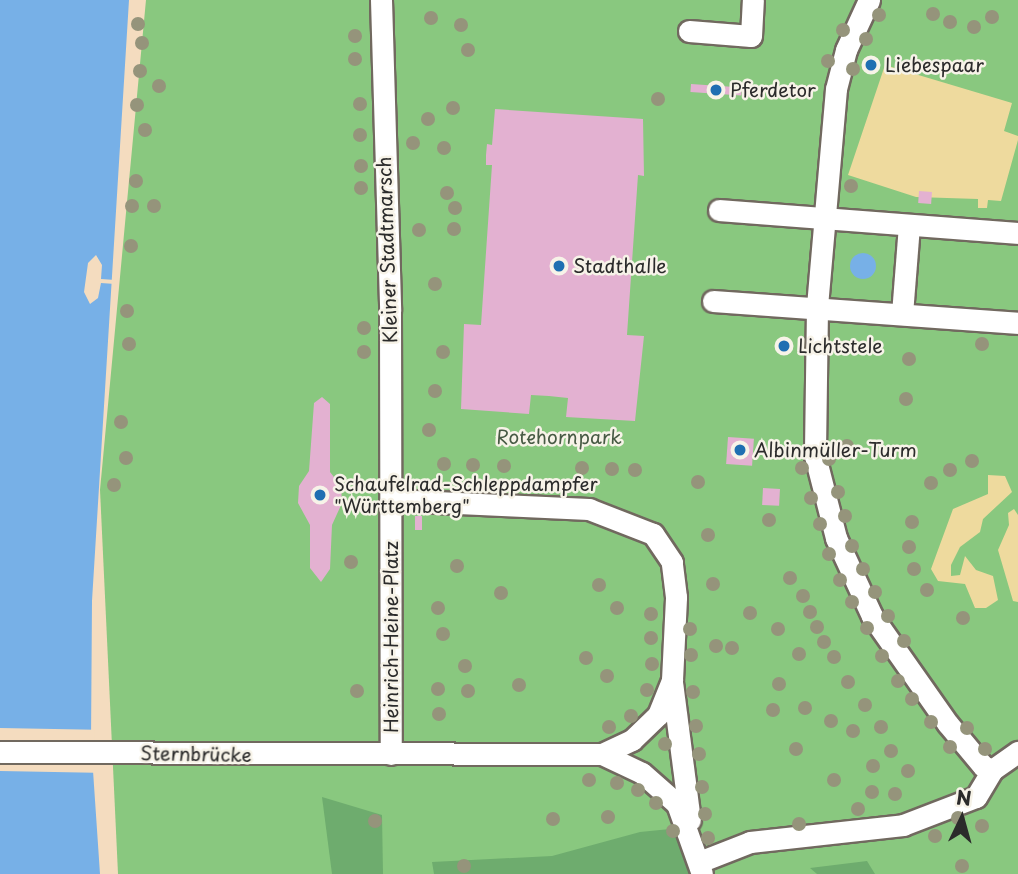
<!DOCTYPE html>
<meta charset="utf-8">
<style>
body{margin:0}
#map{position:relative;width:1018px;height:874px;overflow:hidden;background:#f4dcbf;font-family:"Playpen Sans",sans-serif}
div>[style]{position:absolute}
.green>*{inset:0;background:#89c87f}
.forest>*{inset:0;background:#6eac6e}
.sand>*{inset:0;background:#eeda9e}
.water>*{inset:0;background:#77b0e7}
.round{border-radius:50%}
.pier>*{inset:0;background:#f4dcbf;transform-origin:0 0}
.building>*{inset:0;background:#e3b1d1;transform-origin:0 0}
.roads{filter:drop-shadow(2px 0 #71695f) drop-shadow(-2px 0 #71695f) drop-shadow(0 2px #71695f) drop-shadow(0 -2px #71695f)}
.minor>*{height:21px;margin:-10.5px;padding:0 10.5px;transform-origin:10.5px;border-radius:10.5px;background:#fff}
.trees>*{width:14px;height:14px;margin:-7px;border-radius:50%;background:#95947b}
.dots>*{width:19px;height:19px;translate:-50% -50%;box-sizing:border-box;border:4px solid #f7f3e8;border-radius:50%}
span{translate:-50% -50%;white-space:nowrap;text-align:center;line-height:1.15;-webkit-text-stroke:5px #f7f3e8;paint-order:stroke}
.poi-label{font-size:19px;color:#2b2b2b}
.left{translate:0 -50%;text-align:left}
.street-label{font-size:19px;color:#2b2b2b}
.park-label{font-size:19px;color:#475a44}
.north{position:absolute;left:927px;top:783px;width:70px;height:70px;-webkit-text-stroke:5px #f7f3e8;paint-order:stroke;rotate:5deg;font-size:19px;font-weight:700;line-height:28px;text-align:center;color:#2b2b2b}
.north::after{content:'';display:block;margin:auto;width:24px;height:32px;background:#2b2b2b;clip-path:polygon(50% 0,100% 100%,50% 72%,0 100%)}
</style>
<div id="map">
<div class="green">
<i style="clip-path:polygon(146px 0,1018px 0,1018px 874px,118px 874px,100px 490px)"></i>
</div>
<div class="forest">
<i style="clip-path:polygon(322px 797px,382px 815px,383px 874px,332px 874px)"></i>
<i style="clip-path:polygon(680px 828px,711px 874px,434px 874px,432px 862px,552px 856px,640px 832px)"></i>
<i style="clip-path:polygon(867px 861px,875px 874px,817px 874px,810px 868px)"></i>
</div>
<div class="sand">
<i style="clip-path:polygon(885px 65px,1012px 103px,1004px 131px,1018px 136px,1018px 140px,1001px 201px,988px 200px,987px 208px,978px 208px,978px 199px,916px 197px,848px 175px)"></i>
<i style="clip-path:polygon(988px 475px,1005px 476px,1012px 492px,983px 519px,980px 532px,960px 547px,951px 565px,951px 576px,960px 575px,965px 556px,976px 570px,993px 576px,998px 600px,986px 608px,975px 608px,965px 584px,938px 581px,931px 569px,953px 509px,988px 494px)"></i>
<i style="clip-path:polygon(1014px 509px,1018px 515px,1018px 602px,1013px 601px,998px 550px,1009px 525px,1008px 513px)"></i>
</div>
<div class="water">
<i style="clip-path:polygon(0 0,129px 0,92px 601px,91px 741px,100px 874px,0 874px)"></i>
<i class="round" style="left:850px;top:253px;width:26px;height:26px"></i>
</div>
<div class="pier">
<i style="clip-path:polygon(96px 255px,102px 265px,101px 279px,115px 280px,115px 284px,101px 283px,98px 298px,90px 304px,84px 292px,88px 263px)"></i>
<i style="left:0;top:728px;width:95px;height:43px;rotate:1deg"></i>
</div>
<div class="building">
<i style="left:691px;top:84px;width:51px;height:8px;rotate:4deg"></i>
<i style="clip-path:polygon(495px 109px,643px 119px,644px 176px,638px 175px,627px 335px,644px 336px,635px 421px,566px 417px,568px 398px,549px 396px,531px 395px,529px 414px,461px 409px,464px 324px,481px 325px,492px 165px,486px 165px,486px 155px,487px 144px,492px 145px)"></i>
<i style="left:919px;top:191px;width:13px;height:12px;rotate:4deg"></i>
<i style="clip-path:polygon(322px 397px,330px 404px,330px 472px,341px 486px,342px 503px,332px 525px,330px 569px,321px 582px,310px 568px,310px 525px,298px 503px,299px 486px,309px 471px,314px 403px)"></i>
<i style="left:728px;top:437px;width:26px;height:27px;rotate:4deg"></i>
<i style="left:763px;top:488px;width:17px;height:17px;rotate:3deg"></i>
<i style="left:415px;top:516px;width:7px;height:14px"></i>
</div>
<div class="roads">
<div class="minor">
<i style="left:381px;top:0;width:311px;rotate:88.3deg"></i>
<i style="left:390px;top:311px;width:443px;rotate:89.9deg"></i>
<i style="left:869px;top:0;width:55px;rotate:114.7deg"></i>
<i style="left:846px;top:50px;width:40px;rotate:104.4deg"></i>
<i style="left:836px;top:89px;width:220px;rotate:95deg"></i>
<i style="left:817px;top:308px;width:148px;rotate:90.8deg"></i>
<i style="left:815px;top:456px;width:85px;rotate:75.6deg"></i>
<i style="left:836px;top:538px;width:86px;rotate:65.2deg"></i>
<i style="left:872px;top:616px;width:132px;rotate:54.9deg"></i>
<i style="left:948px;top:724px;width:55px;rotate:50.2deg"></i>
<i style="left:983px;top:766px;width:10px;rotate:24deg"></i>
<i style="left:689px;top:31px;width:62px;rotate:4.6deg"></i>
<i style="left:751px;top:36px;width:36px;rotate:-87deg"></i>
<i style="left:719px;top:210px;width:300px;rotate:4.4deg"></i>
<i style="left:713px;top:301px;width:306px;rotate:4.1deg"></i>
<i style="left:902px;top:314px;width:89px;rotate:-85.5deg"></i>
<i style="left:672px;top:682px;width:139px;rotate:82.6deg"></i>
<i style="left:0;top:752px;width:602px;rotate:0.19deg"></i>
<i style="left:602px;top:754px;width:33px;rotate:-25deg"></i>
<i style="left:632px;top:740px;width:36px;rotate:-44deg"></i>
<i style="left:658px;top:715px;width:38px;rotate:-68deg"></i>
<i style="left:672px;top:680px;width:83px;rotate:-87.2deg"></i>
<i style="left:676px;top:597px;width:35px;rotate:-97deg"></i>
<i style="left:672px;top:562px;width:34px;rotate:-124deg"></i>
<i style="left:653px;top:534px;width:69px;rotate:-158.7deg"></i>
<i style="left:589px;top:509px;width:197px;rotate:-177.4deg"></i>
<i style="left:602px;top:754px;width:44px;rotate:25.4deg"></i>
<i style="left:642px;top:773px;width:47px;rotate:41.5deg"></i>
<i style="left:677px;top:804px;width:74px;rotate:70.3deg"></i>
<i style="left:699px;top:862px;width:55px;rotate:-21.4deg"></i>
<i style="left:750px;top:842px;width:154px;rotate:-6.3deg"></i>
<i style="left:903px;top:825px;width:78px;rotate:-21deg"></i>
<i style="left:976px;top:797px;width:31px;rotate:-59deg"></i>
<i style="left:992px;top:770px;width:32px;rotate:-35deg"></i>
</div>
</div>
<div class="trees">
<i style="left:933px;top:14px"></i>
<i style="left:879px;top:15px"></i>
<i style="left:992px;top:17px"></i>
<i style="left:431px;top:18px"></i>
<i style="left:950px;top:22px"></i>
<i style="left:138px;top:24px"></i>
<i style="left:461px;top:25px"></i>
<i style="left:974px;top:27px"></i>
<i style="left:843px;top:30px"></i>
<i style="left:355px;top:36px"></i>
<i style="left:866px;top:39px"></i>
<i style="left:142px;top:43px"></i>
<i style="left:468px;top:50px"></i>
<i style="left:355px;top:59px"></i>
<i style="left:828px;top:61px"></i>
<i style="left:853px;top:69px"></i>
<i style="left:140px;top:71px"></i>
<i style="left:159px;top:86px"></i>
<i style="left:658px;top:99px"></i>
<i style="left:360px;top:104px"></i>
<i style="left:137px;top:105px"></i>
<i style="left:453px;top:108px"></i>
<i style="left:428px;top:119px"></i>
<i style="left:145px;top:130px"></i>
<i style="left:360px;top:135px"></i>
<i style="left:413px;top:143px"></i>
<i style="left:444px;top:148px"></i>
<i style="left:361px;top:166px"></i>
<i style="left:136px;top:181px"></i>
<i style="left:851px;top:186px"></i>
<i style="left:361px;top:188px"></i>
<i style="left:447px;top:193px"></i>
<i style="left:132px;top:206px"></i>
<i style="left:154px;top:206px"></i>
<i style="left:455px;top:208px"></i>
<i style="left:454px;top:229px"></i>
<i style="left:419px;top:230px"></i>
<i style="left:131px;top:246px"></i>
<i style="left:435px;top:284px"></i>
<i style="left:127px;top:311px"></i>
<i style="left:364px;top:328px"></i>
<i style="left:129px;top:344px"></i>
<i style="left:982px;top:344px"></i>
<i style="left:364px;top:352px"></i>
<i style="left:443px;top:352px"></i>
<i style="left:909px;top:359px"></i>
<i style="left:435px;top:391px"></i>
<i style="left:906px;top:399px"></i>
<i style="left:121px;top:422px"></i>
<i style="left:429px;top:430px"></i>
<i style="left:847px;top:446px"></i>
<i style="left:126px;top:458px"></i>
<i style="left:829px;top:459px"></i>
<i style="left:972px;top:461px"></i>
<i style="left:444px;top:464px"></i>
<i style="left:473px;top:465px"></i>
<i style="left:504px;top:466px"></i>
<i style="left:582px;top:468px"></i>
<i style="left:802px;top:468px"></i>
<i style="left:612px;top:469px"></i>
<i style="left:635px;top:470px"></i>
<i style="left:950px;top:470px"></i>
<i style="left:698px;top:482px"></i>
<i style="left:931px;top:483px"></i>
<i style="left:114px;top:485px"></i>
<i style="left:838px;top:492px"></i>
<i style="left:811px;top:498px"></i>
<i style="left:845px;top:516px"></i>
<i style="left:769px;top:520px"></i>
<i style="left:912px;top:522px"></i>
<i style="left:820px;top:524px"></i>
<i style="left:708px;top:535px"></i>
<i style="left:852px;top:546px"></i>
<i style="left:909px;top:547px"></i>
<i style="left:829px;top:554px"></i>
<i style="left:351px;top:562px"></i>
<i style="left:457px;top:566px"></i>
<i style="left:863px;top:569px"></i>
<i style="left:914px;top:569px"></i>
<i style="left:790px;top:578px"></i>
<i style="left:840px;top:580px"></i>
<i style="left:713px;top:584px"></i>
<i style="left:599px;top:585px"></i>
<i style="left:927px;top:590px"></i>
<i style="left:875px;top:592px"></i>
<i style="left:501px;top:593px"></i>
<i style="left:803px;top:596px"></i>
<i style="left:852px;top:602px"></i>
<i style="left:438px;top:608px"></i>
<i style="left:617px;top:608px"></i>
<i style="left:810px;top:612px"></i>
<i style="left:750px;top:613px"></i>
<i style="left:651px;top:614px"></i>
<i style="left:888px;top:616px"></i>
<i style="left:963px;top:618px"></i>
<i style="left:817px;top:627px"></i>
<i style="left:867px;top:628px"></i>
<i style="left:690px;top:629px"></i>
<i style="left:778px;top:629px"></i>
<i style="left:443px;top:634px"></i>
<i style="left:651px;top:638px"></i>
<i style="left:904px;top:641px"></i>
<i style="left:824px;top:642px"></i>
<i style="left:716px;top:646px"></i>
<i style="left:732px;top:648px"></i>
<i style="left:799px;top:654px"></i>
<i style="left:691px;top:655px"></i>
<i style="left:882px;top:656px"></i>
<i style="left:834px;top:657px"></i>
<i style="left:586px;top:658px"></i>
<i style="left:652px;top:664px"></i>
<i style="left:465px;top:666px"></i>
<i style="left:607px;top:676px"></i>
<i style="left:898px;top:681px"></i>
<i style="left:848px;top:682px"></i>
<i style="left:779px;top:684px"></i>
<i style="left:519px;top:685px"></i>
<i style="left:438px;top:689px"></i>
<i style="left:647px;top:690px"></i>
<i style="left:357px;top:691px"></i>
<i style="left:468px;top:691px"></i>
<i style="left:693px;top:692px"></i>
<i style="left:912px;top:699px"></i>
<i style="left:865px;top:705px"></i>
<i style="left:805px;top:708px"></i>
<i style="left:773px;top:710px"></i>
<i style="left:439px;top:714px"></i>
<i style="left:631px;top:716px"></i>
<i style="left:831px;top:721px"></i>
<i style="left:931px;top:722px"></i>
<i style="left:696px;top:726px"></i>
<i style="left:609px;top:727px"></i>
<i style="left:881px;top:727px"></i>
<i style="left:967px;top:728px"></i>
<i style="left:853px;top:731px"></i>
<i style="left:665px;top:744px"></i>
<i style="left:950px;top:747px"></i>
<i style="left:796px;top:749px"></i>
<i style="left:985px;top:749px"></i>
<i style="left:891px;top:751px"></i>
<i style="left:699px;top:754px"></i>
<i style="left:873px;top:766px"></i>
<i style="left:908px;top:771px"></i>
<i style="left:589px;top:780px"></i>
<i style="left:834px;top:780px"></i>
<i style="left:617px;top:783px"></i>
<i style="left:702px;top:787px"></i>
<i style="left:638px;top:790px"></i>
<i style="left:872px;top:792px"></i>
<i style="left:895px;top:794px"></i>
<i style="left:656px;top:803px"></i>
<i style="left:858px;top:809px"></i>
<i style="left:705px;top:814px"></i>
<i style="left:608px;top:817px"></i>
<i style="left:958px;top:818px"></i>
<i style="left:553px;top:819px"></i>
<i style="left:375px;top:821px"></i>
<i style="left:799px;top:824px"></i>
<i style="left:982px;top:826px"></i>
<i style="left:673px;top:831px"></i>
<i style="left:935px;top:836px"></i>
<i style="left:708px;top:838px"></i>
<i style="left:464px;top:866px"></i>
<i style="left:962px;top:866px"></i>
</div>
<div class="dots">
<i style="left:871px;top:65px;background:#1f6fb2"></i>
<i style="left:716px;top:90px;background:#1f6fb2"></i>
<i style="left:559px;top:266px;background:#1f6fb2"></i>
<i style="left:784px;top:346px;background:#1f6fb2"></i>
<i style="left:740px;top:450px;background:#1f6fb2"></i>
<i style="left:320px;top:495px;background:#1f6fb2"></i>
</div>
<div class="poi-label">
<span class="left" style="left:885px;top:65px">Liebespaar</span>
<span class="left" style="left:730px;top:90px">Pferdetor</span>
<span class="left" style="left:573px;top:266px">Stadthalle</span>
<span class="left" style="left:798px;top:346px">Lichtstele</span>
<span class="left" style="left:754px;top:450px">Albinmüller-Turm</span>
<span class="left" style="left:334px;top:495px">Schaufelrad-Schleppdampfer<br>"Württemberg"</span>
</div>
<div class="street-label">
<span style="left:387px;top:250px;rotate:-92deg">Kleiner Stadtmarsch</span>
<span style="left:391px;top:637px;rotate:-90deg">Heinrich-Heine-Platz</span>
<span style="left:196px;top:754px;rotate:1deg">Sternbrücke</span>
</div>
<div class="park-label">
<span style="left:559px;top:437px">Rotehornpark</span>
</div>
<div class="north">N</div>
</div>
